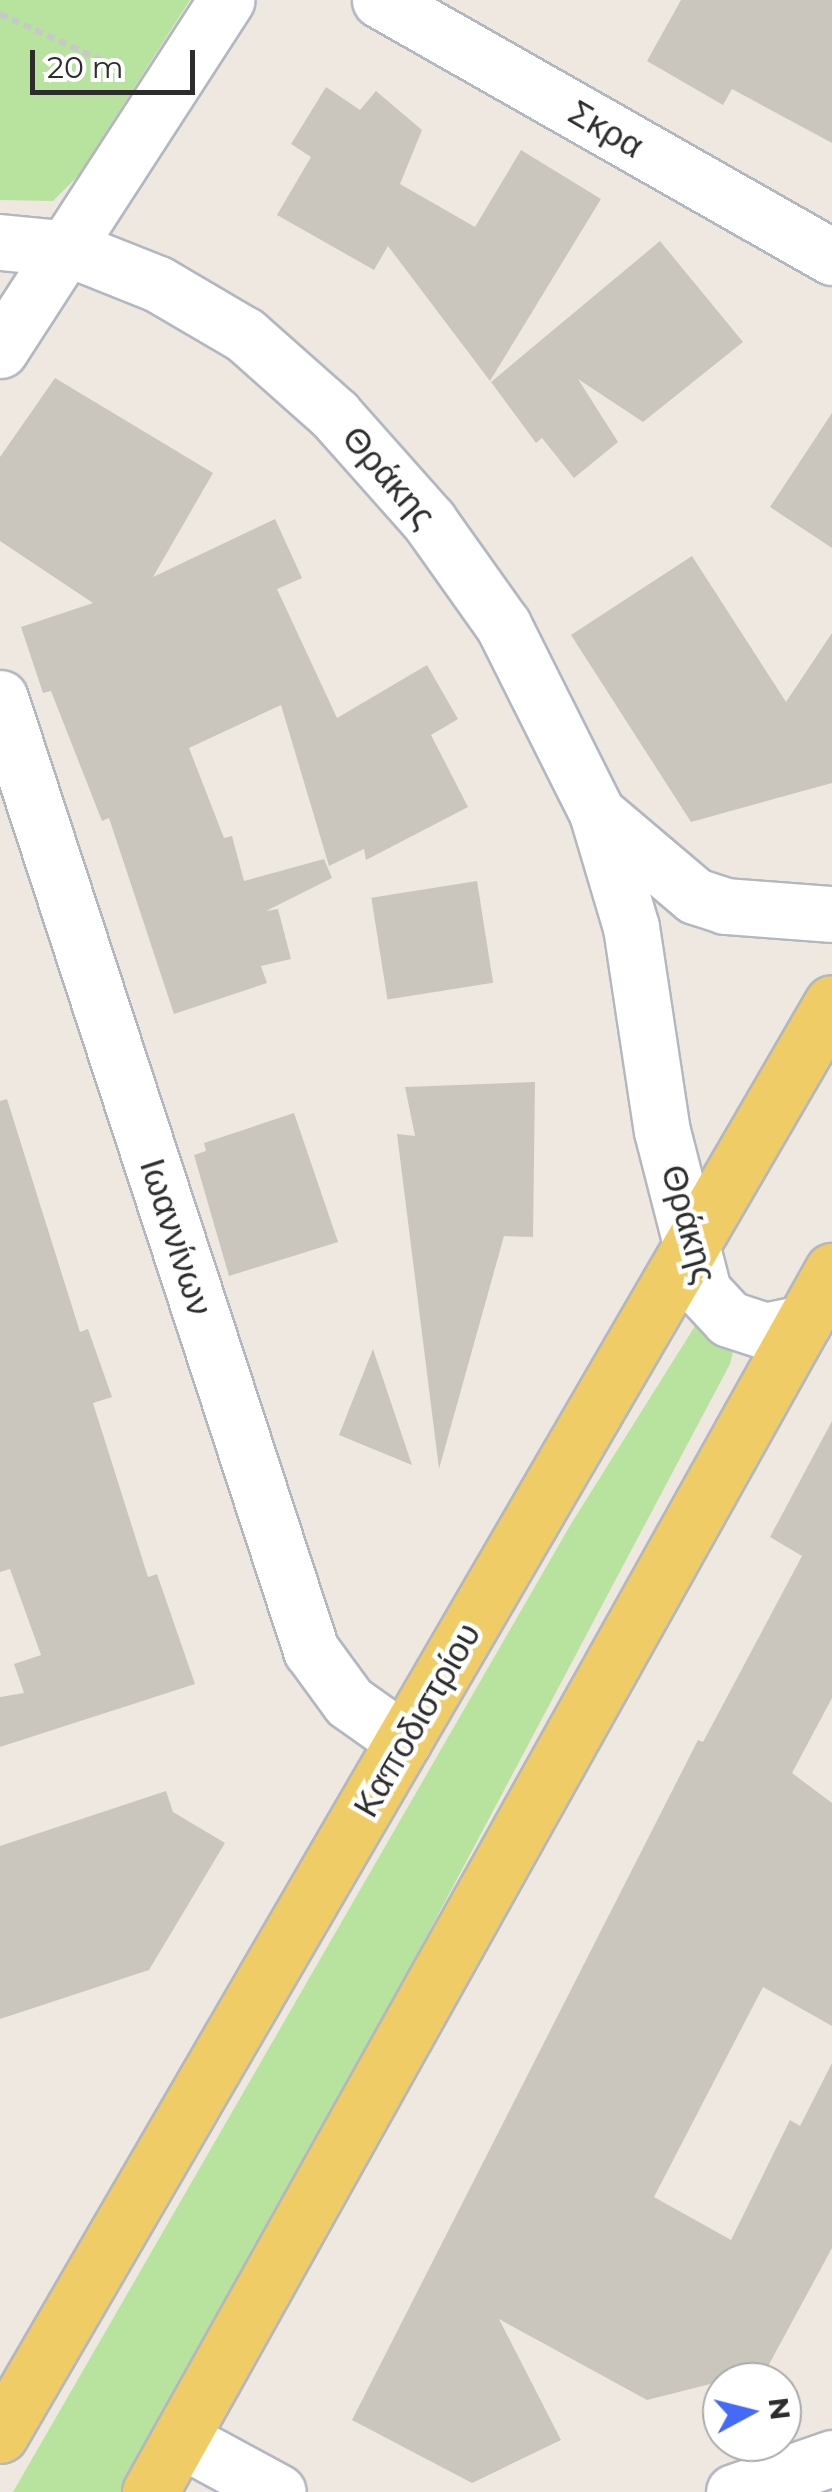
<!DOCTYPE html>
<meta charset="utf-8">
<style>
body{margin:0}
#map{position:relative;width:832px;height:2492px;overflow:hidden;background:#eee8e0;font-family:Montserrat,sans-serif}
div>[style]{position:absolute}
.green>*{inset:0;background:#b7e39e}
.building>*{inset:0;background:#cac6be;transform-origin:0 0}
.path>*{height:6px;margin-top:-3px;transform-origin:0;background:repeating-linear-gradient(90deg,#c8c8c8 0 8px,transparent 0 13px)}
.roads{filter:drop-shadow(2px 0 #b3b7c0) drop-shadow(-2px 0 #b3b7c0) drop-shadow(0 2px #b3b7c0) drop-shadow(0 -2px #b3b7c0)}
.minor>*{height:55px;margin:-27.5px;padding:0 27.5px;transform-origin:27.5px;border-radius:27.5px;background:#fff}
.major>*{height:55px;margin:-27.5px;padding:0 27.5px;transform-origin:27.5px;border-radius:27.5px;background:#efcc65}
span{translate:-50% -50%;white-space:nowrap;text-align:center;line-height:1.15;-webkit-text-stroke:9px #fff;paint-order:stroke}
.street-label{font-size:35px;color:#2d2d2d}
.north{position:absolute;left:702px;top:2362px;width:100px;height:100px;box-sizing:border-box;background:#fff;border:2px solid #ababab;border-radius:50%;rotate:83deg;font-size:28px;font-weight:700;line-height:40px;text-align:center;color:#2d2d2d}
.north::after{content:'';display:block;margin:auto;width:35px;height:45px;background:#456af7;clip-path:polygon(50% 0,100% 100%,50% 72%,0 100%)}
.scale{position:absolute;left:30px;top:50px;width:165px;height:45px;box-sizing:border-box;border:5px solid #2d2d2d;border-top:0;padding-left:12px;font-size:30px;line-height:35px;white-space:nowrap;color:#2d2d2d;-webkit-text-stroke:8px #fff;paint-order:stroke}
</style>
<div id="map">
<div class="green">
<i style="clip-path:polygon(0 0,190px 0,78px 176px,53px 201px,0 200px)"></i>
<i style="clip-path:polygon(695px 1326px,724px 1327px,736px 1340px,730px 1364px,132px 2492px,13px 2492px,571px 1524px)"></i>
</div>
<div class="building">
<i style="clip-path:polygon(681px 0,832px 0,832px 143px,732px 89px,723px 105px,647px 61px)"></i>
<i style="clip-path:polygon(326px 87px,360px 110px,376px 91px,422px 130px,400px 184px,475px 227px,521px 150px,601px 199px,490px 381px,388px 246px,374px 270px,277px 215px,311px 157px,291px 144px)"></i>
<i style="clip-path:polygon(660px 241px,743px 342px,643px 422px,578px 379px,618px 442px,574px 478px,542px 438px,536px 443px,491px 382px)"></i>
<i style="clip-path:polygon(55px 378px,213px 473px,153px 577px,275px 519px,302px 578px,277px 589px,337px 718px,427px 665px,458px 719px,431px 735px,468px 807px,366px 860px,364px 849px,329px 866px,281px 705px,189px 748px,224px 838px,232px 836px,244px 881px,324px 859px,332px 878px,266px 911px,278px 909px,291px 959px,261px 966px,267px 983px,174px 1014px,109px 818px,102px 821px,51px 691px,43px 693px,21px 627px,93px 603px,0 541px,0 457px)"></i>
<i style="clip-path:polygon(832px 413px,832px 548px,770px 507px)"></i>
<i style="clip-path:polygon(692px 556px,786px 702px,832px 633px,832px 783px,691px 822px,571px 635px)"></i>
<i style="left:477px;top:881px;width:103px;height:107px;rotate:81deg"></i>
<i style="clip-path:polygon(535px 1082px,533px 1237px,504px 1236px,439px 1469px,397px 1134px,415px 1136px,405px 1087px)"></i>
<i style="clip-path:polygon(7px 1099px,80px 1332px,88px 1329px,112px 1397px,93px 1403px,148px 1577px,157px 1574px,195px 1684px,0 1747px,0 1697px,24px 1693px,14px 1664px,41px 1655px,10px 1569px,0 1572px,0 1101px)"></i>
<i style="clip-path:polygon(294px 1113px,338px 1242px,229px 1276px,194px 1155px,206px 1151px,204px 1143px)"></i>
<i style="clip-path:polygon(373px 1349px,412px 1465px,339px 1435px)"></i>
<i style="clip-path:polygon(832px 1421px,832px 1698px,792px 1773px,832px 1803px,832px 2026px,763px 1987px,654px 2197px,731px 2240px,790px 2120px,800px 2126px,832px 2063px,832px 2248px,766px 2370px,647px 2400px,499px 2319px,561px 2440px,472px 2483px,352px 2420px,698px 1740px,703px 1742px,802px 1556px,770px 1537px)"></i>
<i style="clip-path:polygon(166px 1791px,173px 1812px,225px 1843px,149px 1970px,0 2019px,0 1846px)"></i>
</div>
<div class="path">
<i style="left:0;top:14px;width:128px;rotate:24.4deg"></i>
</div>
<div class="roads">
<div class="minor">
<i style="left:380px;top:0;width:520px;rotate:29.62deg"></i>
<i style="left:0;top:242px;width:70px;rotate:5.7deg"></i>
<i style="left:70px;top:249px;width:95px;rotate:21.7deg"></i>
<i style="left:158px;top:284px;width:101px;rotate:30.4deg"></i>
<i style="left:245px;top:335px;width:120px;rotate:41.6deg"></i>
<i style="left:335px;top:415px;width:142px;rotate:48.4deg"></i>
<i style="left:429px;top:521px;width:128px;rotate:54.6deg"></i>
<i style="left:503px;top:625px;width:210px;rotate:63.4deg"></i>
<i style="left:597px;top:813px;width:119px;rotate:73.4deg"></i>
<i style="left:631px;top:927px;width:206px;rotate:81.4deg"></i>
<i style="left:662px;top:1131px;width:165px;rotate:75.6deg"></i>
<i style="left:703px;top:1291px;width:38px;rotate:47deg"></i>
<i style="left:729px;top:1319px;width:38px;rotate:18deg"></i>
<i style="left:765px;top:1331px;width:39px;rotate:-12deg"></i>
<i style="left:0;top:350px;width:417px;rotate:-57.1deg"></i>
<i style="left:0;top:698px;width:1002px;rotate:71.91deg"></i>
<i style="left:311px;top:1650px;width:64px;rotate:53.8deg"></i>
<i style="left:349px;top:1702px;width:67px;rotate:35.3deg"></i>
<i style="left:597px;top:813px;width:128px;rotate:40.3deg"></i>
<i style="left:695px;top:896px;width:32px;rotate:18deg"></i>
<i style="left:725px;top:906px;width:107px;rotate:4.3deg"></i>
<i style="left:180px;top:2439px;width:111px;rotate:28.4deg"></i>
<i style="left:734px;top:2492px;width:104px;rotate:-19.1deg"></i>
</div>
<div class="major">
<i style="left:0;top:2435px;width:1656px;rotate:-59.84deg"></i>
<i style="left:150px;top:2492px;width:1399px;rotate:-60.81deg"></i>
</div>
</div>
<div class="street-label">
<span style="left:606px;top:129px;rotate:30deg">Σκρα</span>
<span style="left:389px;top:477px;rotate:49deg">Θράκης</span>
<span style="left:689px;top:1224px;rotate:74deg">Θράκης</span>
<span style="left:176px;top:1237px;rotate:72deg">Ιωαννίνων</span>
<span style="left:417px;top:1720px;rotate:-60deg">Καποδιστρίου</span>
</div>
<div class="north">N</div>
<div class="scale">20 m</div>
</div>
